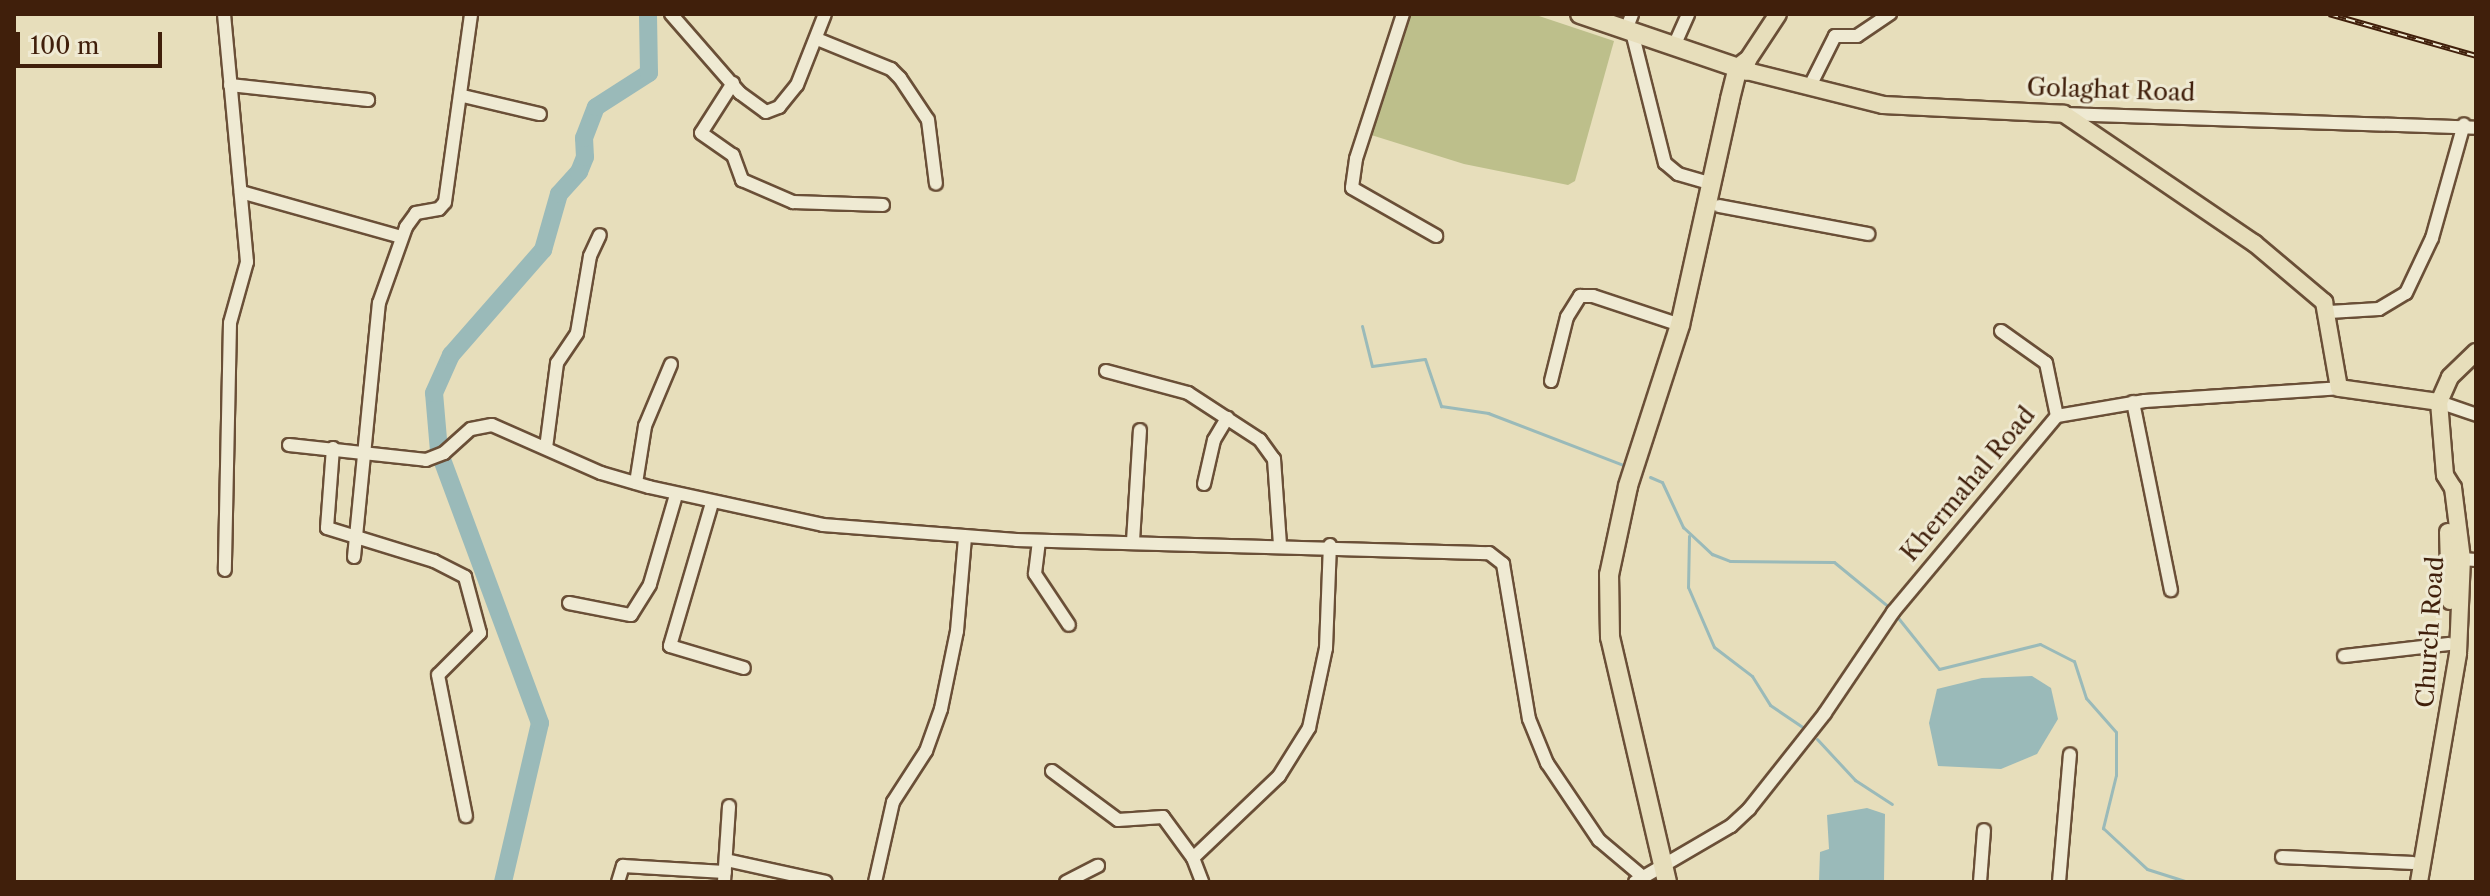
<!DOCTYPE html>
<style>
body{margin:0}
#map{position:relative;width:2490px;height:896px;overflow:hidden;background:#e7debb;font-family:"Libre Caslon Text",serif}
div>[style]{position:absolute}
.green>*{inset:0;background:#bdbf8b}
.water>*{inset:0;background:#9abab9}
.stream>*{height:3px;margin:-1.5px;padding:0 1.5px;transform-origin:1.5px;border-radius:1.5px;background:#9abab9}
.river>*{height:18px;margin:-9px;padding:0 9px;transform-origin:9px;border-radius:9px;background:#9abab9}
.roads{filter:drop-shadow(2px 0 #6a4f37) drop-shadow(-2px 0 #6a4f37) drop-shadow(0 2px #6a4f37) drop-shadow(0 -2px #6a4f37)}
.minor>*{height:12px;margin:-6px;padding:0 6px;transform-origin:6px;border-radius:6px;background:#efead3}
.major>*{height:16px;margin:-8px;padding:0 8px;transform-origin:8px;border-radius:8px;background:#e7debb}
.highway>*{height:18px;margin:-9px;padding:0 9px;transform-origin:9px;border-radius:9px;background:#e7debb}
.rail>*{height:6px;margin-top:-3px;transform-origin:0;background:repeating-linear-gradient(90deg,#efead3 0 9px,#401f0b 0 18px);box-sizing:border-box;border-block:2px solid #401f0b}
span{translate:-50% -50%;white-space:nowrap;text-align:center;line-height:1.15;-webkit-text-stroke:6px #efead3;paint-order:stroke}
.street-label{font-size:24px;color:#401f0b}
.frame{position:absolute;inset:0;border:16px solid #401f0b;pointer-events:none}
.scale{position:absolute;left:16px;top:32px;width:146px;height:36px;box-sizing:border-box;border:4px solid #401f0b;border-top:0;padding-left:10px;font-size:24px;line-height:28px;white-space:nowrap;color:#401f0b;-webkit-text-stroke:6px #efead3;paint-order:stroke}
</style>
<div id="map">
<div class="green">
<i style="clip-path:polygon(1405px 14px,1533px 14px,1614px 41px,1575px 181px,1568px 185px,1464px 164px,1368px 134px)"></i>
</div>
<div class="water">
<i style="clip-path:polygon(2032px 676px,2051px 688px,2058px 719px,2037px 754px,2001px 769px,1938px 766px,1929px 723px,1937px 689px,1982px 678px)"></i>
<i style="clip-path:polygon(1867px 808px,1885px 814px,1884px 882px,1819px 882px,1820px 852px,1829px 849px,1827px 815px)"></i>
</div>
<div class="stream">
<i style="left:1362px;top:326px;width:41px;rotate:76deg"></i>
<i style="left:1372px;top:366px;width:53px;rotate:-7.5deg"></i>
<i style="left:1425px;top:359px;width:50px;rotate:71.2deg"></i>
<i style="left:1441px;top:406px;width:48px;rotate:8.5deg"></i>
<i style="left:1488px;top:413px;width:148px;rotate:21deg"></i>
<i style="left:1650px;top:477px;width:13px;rotate:23deg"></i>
<i style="left:1662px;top:482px;width:50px;rotate:65deg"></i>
<i style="left:1683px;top:527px;width:40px;rotate:43deg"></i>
<i style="left:1712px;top:554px;width:19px;rotate:21deg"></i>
<i style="left:1730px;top:561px;width:104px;rotate:0.6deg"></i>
<i style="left:1834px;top:562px;width:72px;rotate:39.4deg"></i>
<i style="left:1689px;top:536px;width:51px;rotate:91.1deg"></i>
<i style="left:1688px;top:587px;width:65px;rotate:66.6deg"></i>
<i style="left:1714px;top:647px;width:48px;rotate:37.3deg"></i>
<i style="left:1752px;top:676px;width:34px;rotate:58deg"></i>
<i style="left:1770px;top:705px;width:41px;rotate:34.1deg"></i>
<i style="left:1895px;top:614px;width:70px;rotate:51.3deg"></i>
<i style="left:1939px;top:669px;width:104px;rotate:-13.9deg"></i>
<i style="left:2040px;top:644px;width:38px;rotate:27deg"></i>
<i style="left:2074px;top:661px;width:39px;rotate:72deg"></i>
<i style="left:2086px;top:698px;width:45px;rotate:48.6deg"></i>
<i style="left:2116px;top:732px;width:43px;rotate:90deg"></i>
<i style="left:2116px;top:775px;width:55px;rotate:103.8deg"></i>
<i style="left:2103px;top:828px;width:60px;rotate:43deg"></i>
<i style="left:2147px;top:869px;width:43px;rotate:17.6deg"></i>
<i style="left:1817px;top:739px;width:56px;rotate:47.2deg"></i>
<i style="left:1855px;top:780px;width:44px;rotate:33deg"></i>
</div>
<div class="river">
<i style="left:503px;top:882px;width:163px;rotate:-76.9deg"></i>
<i style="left:540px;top:723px;width:290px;rotate:-110.4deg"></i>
<i style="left:439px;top:451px;width:58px;rotate:-94.9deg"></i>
<i style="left:434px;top:393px;width:42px;rotate:-65.9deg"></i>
<i style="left:451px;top:355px;width:140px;rotate:-48.8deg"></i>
<i style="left:543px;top:250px;width:58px;rotate:-74.1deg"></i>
<i style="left:559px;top:194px;width:30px;rotate:-48deg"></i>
<i style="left:579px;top:172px;width:16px;rotate:-68deg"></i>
<i style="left:585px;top:157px;width:19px;rotate:-93deg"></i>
<i style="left:584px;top:138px;width:33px;rotate:-69deg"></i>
<i style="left:596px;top:107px;width:63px;rotate:-32.7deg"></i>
<i style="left:649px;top:73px;width:59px;rotate:-91deg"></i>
</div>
<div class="roads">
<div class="minor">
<i style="left:224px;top:14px;width:249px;rotate:84.7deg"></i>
<i style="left:247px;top:262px;width:63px;rotate:105.6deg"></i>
<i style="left:230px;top:323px;width:247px;rotate:91.2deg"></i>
<i style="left:671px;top:14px;width:105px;rotate:48.9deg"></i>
<i style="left:740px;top:93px;width:32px;rotate:36deg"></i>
<i style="left:766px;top:112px;width:14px;rotate:-21deg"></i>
<i style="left:779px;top:107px;width:28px;rotate:-51deg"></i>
<i style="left:797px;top:85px;width:76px;rotate:-68.5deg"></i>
<i style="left:1403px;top:14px;width:152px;rotate:108deg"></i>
<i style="left:1356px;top:159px;width:29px;rotate:98deg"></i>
<i style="left:1352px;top:188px;width:97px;rotate:29.7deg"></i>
<i style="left:1626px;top:30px;width:17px;rotate:-69deg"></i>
<i style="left:1632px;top:32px;width:135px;rotate:75.9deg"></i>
<i style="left:1665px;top:163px;width:17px;rotate:40deg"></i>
<i style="left:1678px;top:174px;width:36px;rotate:16deg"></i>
<i style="left:817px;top:39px;width:80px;rotate:22.1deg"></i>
<i style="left:891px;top:69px;width:13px;rotate:45deg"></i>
<i style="left:900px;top:78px;width:50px;rotate:56.3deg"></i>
<i style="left:928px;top:120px;width:64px;rotate:82.9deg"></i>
<i style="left:1674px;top:46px;width:35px;rotate:-66deg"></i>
<i style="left:733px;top:83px;width:59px;rotate:122.6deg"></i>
<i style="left:701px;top:133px;width:39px;rotate:35deg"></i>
<i style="left:733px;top:155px;width:27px;rotate:70deg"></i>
<i style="left:742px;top:180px;width:56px;rotate:23.3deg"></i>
<i style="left:793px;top:202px;width:90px;rotate:1.9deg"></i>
<i style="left:230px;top:85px;width:139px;rotate:6.2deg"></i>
<i style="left:1810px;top:86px;width:56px;rotate:-63.4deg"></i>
<i style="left:1835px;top:36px;width:22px"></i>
<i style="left:1857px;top:36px;width:40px;rotate:-34deg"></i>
<i style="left:463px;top:96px;width:79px;rotate:13.2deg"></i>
<i style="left:2064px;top:114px;width:412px;rotate:1.9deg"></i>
<i style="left:241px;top:192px;width:166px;rotate:15.7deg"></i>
<i style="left:1719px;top:206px;width:152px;rotate:10.6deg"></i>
<i style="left:2329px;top:312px;width:50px;rotate:-3.4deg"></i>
<i style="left:2379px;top:309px;width:31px;rotate:-31deg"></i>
<i style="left:2406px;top:293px;width:61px;rotate:-64.7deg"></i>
<i style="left:2432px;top:238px;width:118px;rotate:-74.3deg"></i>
<i style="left:2001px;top:331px;width:55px;rotate:35.4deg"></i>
<i style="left:2046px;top:363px;width:54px;rotate:78.3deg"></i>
<i style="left:1106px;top:371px;width:85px;rotate:15deg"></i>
<i style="left:1188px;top:393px;width:86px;rotate:33.1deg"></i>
<i style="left:1260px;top:440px;width:24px;rotate:54deg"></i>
<i style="left:1274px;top:459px;width:85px;rotate:86deg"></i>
<i style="left:1551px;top:381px;width:66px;rotate:-76deg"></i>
<i style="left:1567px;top:317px;width:25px;rotate:-58deg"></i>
<i style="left:1580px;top:296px;width:13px"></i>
<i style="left:1593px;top:296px;width:92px;rotate:18.4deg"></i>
<i style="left:2133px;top:402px;width:192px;rotate:78.6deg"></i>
<i style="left:2439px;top:402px;width:39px;rotate:19deg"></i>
<i style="left:289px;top:445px;width:138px;rotate:6.2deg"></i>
<i style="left:426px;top:460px;width:19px;rotate:-21deg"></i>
<i style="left:444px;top:453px;width:36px;rotate:-42deg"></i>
<i style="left:471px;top:429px;width:21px;rotate:-11deg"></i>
<i style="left:492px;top:425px;width:119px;rotate:23.8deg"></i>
<i style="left:601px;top:473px;width:50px;rotate:16.3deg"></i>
<i style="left:649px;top:487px;width:178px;rotate:12.3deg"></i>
<i style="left:823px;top:525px;width:194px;rotate:4.4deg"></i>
<i style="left:1016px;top:540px;width:473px;rotate:1.6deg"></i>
<i style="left:1489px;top:553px;width:18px;rotate:38deg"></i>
<i style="left:1503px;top:564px;width:157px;rotate:80.5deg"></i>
<i style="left:1529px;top:719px;width:48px;rotate:67.8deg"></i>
<i style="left:1547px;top:763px;width:93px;rotate:56deg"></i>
<i style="left:1599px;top:840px;width:57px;rotate:40.1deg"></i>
<i style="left:333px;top:448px;width:80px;rotate:94.3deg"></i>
<i style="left:327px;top:528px;width:112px;rotate:17.1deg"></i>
<i style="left:434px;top:561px;width:35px;rotate:27deg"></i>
<i style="left:465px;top:577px;width:58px;rotate:75deg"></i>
<i style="left:480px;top:633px;width:59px;rotate:135deg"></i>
<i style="left:438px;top:675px;width:144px;rotate:78.8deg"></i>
<i style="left:546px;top:448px;width:86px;rotate:-82.6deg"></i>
<i style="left:557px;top:363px;width:36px;rotate:-56deg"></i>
<i style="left:577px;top:333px;width:78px;rotate:-80.4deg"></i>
<i style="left:590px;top:256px;width:23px;rotate:-65deg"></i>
<i style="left:636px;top:483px;width:58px;rotate:-81deg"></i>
<i style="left:645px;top:426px;width:67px;rotate:-67.2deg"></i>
<i style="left:1204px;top:484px;width:45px;rotate:-77.2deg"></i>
<i style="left:1214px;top:440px;width:26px;rotate:-59deg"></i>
<i style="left:712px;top:503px;width:149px;rotate:106.4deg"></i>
<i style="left:670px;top:646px;width:77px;rotate:16.6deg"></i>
<i style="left:1039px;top:541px;width:33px;rotate:97deg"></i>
<i style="left:1035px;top:574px;width:61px;rotate:56.3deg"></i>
<i style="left:1133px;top:541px;width:111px;rotate:-86.4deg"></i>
<i style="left:354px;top:557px;width:255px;rotate:-84.4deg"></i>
<i style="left:379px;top:303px;width:81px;rotate:-70.4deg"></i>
<i style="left:406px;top:227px;width:17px;rotate:-54deg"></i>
<i style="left:416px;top:213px;width:23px;rotate:-10deg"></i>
<i style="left:439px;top:209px;width:9px;rotate:-49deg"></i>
<i style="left:445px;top:202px;width:190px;rotate:-82.1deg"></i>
<i style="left:2462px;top:559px;width:14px;rotate:4deg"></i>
<i style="left:569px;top:603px;width:63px;rotate:11deg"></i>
<i style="left:631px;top:615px;width:36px;rotate:-58deg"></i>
<i style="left:650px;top:584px;width:93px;rotate:-73.7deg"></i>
<i style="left:2344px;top:656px;width:106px;rotate:-6.5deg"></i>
<i style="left:1052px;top:771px;width:82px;rotate:36.6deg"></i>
<i style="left:1118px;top:820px;width:45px;rotate:-3.8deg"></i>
<i style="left:1163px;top:817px;width:51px;rotate:53.8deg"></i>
<i style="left:1193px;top:858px;width:26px;rotate:69deg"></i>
<i style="left:2282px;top:857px;width:131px;rotate:2.6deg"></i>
<i style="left:1193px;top:858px;width:119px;rotate:-43.6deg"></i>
<i style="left:1279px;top:776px;width:57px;rotate:-58deg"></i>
<i style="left:1309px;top:728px;width:82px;rotate:-78deg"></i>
<i style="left:1326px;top:648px;width:103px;rotate:-87.8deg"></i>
<i style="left:726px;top:860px;width:102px;rotate:12.4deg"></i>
<i style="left:618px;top:882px;width:17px;rotate:-73deg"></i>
<i style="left:623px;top:866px;width:102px;rotate:3.4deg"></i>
<i style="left:724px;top:882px;width:76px;rotate:-86.2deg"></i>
<i style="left:875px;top:882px;width:82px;rotate:-77.3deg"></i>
<i style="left:893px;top:802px;width:61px;rotate:-57.1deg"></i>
<i style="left:926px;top:751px;width:45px;rotate:-70.3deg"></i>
<i style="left:941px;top:709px;width:80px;rotate:-78.4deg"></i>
<i style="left:957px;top:631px;width:93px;rotate:-85.1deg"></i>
<i style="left:1066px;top:882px;width:36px;rotate:-27deg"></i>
<i style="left:1635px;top:882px;width:111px;rotate:-30.3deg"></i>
<i style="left:1731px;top:826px;width:25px;rotate:-43deg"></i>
<i style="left:1749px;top:809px;width:122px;rotate:-51.6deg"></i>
<i style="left:1825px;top:713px;width:122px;rotate:-56deg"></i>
<i style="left:1893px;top:612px;width:256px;rotate:-50.1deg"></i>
<i style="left:2057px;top:416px;width:89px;rotate:-9.7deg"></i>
<i style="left:2145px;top:401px;width:194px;rotate:-3.8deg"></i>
<i style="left:1980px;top:882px;width:52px;rotate:-85.6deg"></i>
<i style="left:2059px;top:882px;width:128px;rotate:-85.1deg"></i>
</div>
<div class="major">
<i style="left:1747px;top:61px;width:56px;rotate:-56.6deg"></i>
<i style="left:1747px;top:71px;width:140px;rotate:14deg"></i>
<i style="left:1883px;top:105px;width:181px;rotate:2.8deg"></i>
<i style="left:2064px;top:114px;width:230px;rotate:34.2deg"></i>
<i style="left:2254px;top:243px;width:92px;rotate:40.1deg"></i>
<i style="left:2324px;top:302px;width:87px;rotate:80.1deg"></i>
<i style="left:2339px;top:388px;width:101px;rotate:8deg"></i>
<i style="left:2448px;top:532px;width:69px;rotate:88.3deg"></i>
<i style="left:2419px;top:882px;width:232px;rotate:-80.3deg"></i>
<i style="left:2458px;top:653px;width:94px;rotate:-87.6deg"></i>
<i style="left:2462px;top:559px;width:72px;rotate:-97.2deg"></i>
<i style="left:2453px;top:488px;width:15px;rotate:-122deg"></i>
<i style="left:2445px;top:475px;width:73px;rotate:-94.7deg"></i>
<i style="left:2439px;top:402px;width:27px;rotate:-66deg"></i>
<i style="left:2450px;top:377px;width:36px;rotate:-44deg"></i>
</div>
<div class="highway">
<i style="left:1580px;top:14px;width:176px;rotate:18.8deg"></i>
<i style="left:1667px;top:882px;width:252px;rotate:-103.1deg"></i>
<i style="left:1610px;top:637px;width:62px;rotate:-90.9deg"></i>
<i style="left:1609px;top:575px;width:91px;rotate:-77.9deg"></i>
<i style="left:1628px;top:486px;width:169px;rotate:-72.1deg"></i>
<i style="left:1680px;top:325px;width:231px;rotate:-77.5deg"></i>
<i style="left:1730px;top:99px;width:32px;rotate:-76deg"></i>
<i style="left:1738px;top:68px;width:11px;rotate:-38deg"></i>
</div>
</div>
<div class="rail">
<i style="left:2329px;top:14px;width:153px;rotate:15.9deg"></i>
</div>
<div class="street-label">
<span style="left:2111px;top:90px;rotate:2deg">Golaghat Road</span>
<span style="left:1968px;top:484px;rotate:-50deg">Khermahal Road</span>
<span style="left:2430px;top:632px;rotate:-86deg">Church Road</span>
</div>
<div class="frame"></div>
<div class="scale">100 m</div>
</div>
